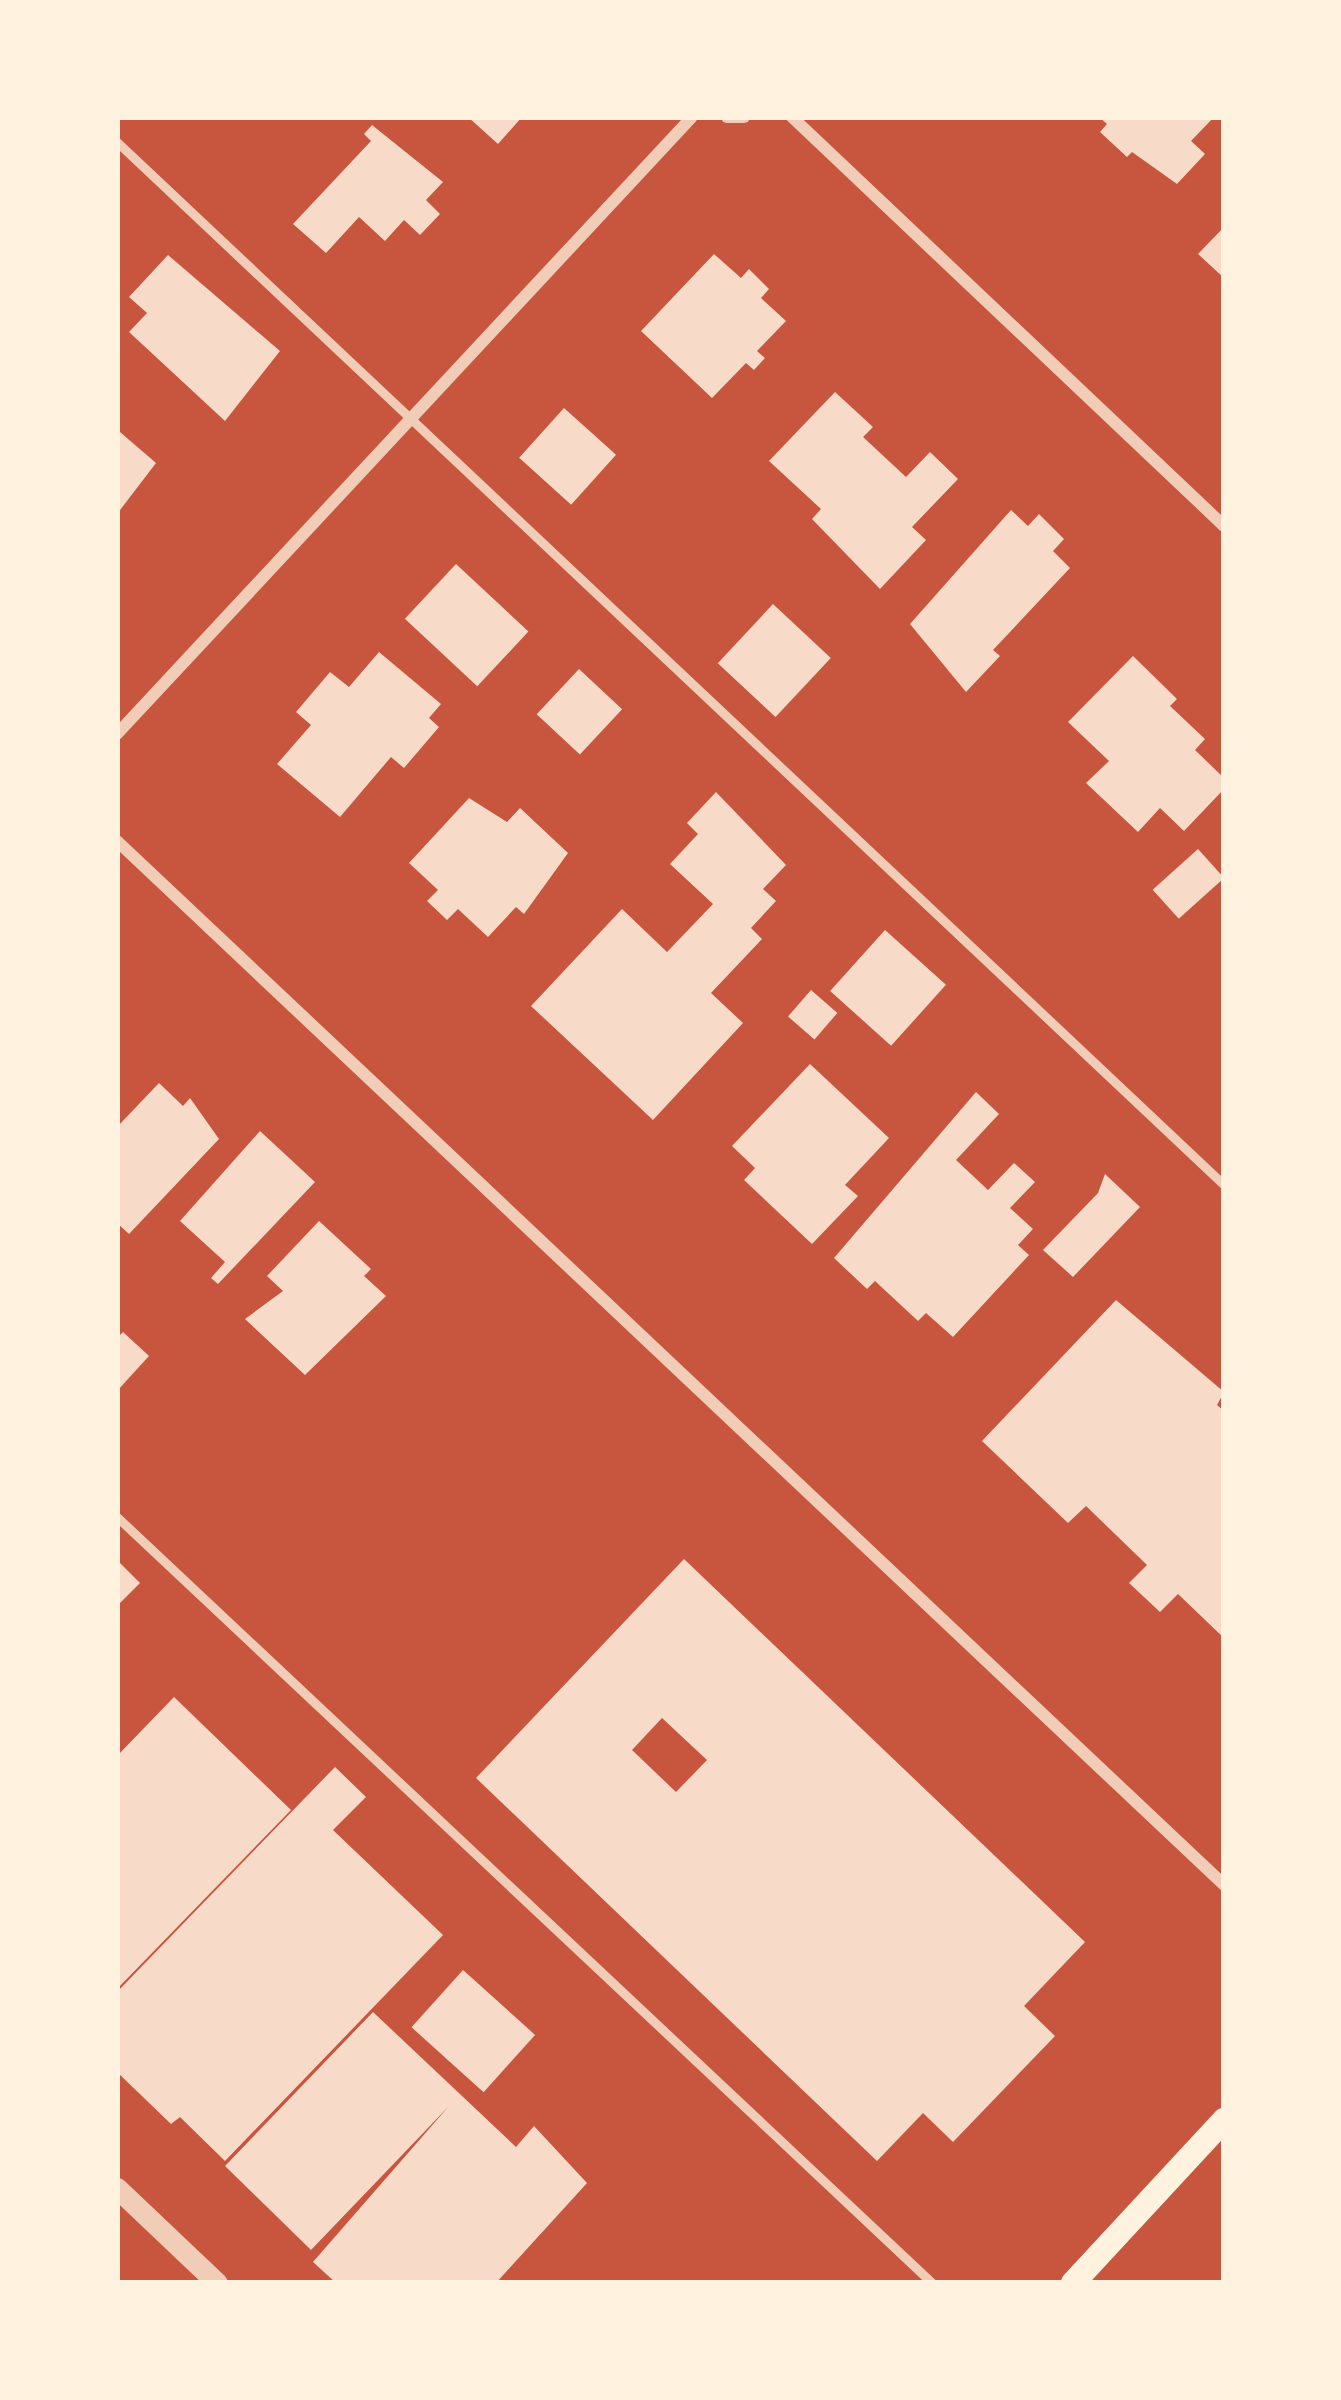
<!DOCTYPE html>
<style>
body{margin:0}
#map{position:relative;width:1341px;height:2400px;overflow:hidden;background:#c8553d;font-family:"Alegreya Sans",sans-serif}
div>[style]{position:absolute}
.building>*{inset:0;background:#f7dbc8;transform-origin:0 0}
.service>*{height:9px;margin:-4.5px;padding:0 4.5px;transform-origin:4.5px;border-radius:4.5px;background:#f1ccb7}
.minor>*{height:12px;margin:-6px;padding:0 6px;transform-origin:6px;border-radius:6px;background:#f1ccb7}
.tertiary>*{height:21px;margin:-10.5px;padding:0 10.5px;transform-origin:10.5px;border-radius:10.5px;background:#f1ccb7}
.secondary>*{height:24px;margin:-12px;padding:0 12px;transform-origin:12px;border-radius:12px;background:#fff3e0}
span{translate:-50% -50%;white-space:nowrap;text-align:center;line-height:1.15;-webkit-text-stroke:12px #fff3e0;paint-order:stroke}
.frame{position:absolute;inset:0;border:120px solid #fff3e0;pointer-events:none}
</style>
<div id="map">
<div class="building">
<i style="clip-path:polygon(468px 117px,522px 117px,498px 144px)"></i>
<i style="clip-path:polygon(1099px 117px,1214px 117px,1191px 141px,1205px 154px,1177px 184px,1132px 152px,1127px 157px,1100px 132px,1107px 124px)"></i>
<i style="clip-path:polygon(372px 125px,443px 182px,426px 200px,440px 214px,420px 235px,404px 220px,385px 241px,359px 217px,326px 253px,293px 224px,371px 141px,364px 134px)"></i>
<i style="clip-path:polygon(1224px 227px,1224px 278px,1198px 254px)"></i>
<i style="clip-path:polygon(714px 254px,741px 278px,749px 269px,769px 289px,761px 298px,786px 321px,757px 351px,765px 358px,754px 370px,746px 363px,712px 398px,641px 331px)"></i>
<i style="clip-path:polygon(168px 255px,280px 351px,225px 421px,129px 332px,147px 313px,129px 297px)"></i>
<i style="clip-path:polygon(835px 392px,873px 427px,863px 437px,906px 477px,930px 452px,958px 479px,912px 527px,926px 540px,880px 589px,812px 519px,821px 509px,769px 461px)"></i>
<i style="left:564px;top:408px;width:70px;height:67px;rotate:42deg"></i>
<i style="clip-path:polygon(120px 432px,156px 463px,117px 514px,117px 435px)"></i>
<i style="clip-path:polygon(1011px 510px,1028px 526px,1039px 514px,1064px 539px,1053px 551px,1070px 568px,993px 650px,1000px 656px,966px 692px,910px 624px)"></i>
<i style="left:456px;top:564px;width:99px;height:75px;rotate:43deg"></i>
<i style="left:773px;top:604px;width:79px;height:81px;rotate:43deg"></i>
<i style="clip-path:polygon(379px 652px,441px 704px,429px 718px,439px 727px,404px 768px,391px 757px,340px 817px,277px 764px,311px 725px,296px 712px,330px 672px,349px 687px)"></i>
<i style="clip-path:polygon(1133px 656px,1177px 699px,1170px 706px,1205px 739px,1195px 750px,1224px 778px,1224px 789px,1184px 831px,1160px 808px,1138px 832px,1086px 783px,1109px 761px,1068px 722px)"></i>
<i style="left:579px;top:669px;width:59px;height:62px;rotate:43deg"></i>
<i style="clip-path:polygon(716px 792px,786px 865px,763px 889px,776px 901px,751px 928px,762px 939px,711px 993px,743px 1023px,653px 1120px,531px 1006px,622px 909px,667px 952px,713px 904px,670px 864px,698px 834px,687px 823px)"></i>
<i style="clip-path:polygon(469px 798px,507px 822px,520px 808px,568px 853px,524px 914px,516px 907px,488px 937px,458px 909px,447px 920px,427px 901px,438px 890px,409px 863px)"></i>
<i style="left:1198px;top:849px;width:39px;height:61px;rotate:48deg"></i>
<i style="left:885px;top:930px;width:82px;height:82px;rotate:42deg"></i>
<i style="left:811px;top:990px;width:35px;height:35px;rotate:41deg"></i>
<i style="clip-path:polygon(810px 1064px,889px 1138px,845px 1185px,858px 1196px,812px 1244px,744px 1180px,755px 1168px,732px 1146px)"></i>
<i style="clip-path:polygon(159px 1083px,183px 1106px,190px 1098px,219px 1139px,129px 1234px,117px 1223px,117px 1127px)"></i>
<i style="clip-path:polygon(976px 1092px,999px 1114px,956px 1160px,988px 1190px,1014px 1163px,1035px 1182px,1010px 1208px,1033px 1229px,1018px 1245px,1029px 1255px,953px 1337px,926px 1313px,918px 1321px,875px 1281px,867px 1289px,834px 1258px)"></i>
<i style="clip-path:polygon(260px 1131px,315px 1182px,218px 1284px,211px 1278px,225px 1262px,180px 1221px)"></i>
<i style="clip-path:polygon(1105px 1174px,1140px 1207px,1073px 1277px,1043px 1250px,1098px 1193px)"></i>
<i style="clip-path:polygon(319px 1221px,371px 1269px,364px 1276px,386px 1296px,305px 1375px,245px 1319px,283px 1291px,267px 1276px)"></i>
<i style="clip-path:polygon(1116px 1300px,1224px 1392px,1217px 1405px,1224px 1411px,1224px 1638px,1178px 1594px,1160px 1612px,1129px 1583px,1147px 1565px,1086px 1506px,1068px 1523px,982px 1441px)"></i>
<i style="clip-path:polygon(123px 1332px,149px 1356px,117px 1391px,117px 1338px)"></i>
<i style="clip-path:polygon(evenodd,684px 1559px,1085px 1942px,1024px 2006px,1055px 2036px,953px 2142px,923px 2113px,877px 2161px,476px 1778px,684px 1559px,662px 1718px,707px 1760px,676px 1792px,632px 1750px,662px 1718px)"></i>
<i style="clip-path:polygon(117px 1560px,140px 1583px,117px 1606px)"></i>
<i style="clip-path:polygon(174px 1697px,291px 1810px,117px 1989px,117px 1756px)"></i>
<i style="clip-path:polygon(335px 1767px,366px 1797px,333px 1830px,443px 1935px,225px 2161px,180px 2117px,171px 2124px,117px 2072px,117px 1992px)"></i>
<i style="left:463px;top:1970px;width:97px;height:77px;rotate:42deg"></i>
<i style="clip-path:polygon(373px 2012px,516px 2147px,534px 2126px,587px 2183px,496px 2283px,336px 2283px,313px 2262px,449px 2106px,311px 2250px,225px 2166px)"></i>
</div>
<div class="service">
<i style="left:117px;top:142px;width:1521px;rotate:43.29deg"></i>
<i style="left:117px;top:1517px;width:1118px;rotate:43.22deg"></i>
</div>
<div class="minor">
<i style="left:727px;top:117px;width:17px"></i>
<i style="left:792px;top:117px;width:595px;rotate:43.43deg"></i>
<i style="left:117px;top:734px;width:843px;rotate:-47.02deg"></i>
<i style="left:117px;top:841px;width:1522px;rotate:43.32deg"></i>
</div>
<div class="tertiary">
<i style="left:117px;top:2188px;width:138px;rotate:43.5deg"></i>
</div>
<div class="secondary">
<i style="left:1073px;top:2283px;width:222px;rotate:-47.2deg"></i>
</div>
<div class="frame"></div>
</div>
